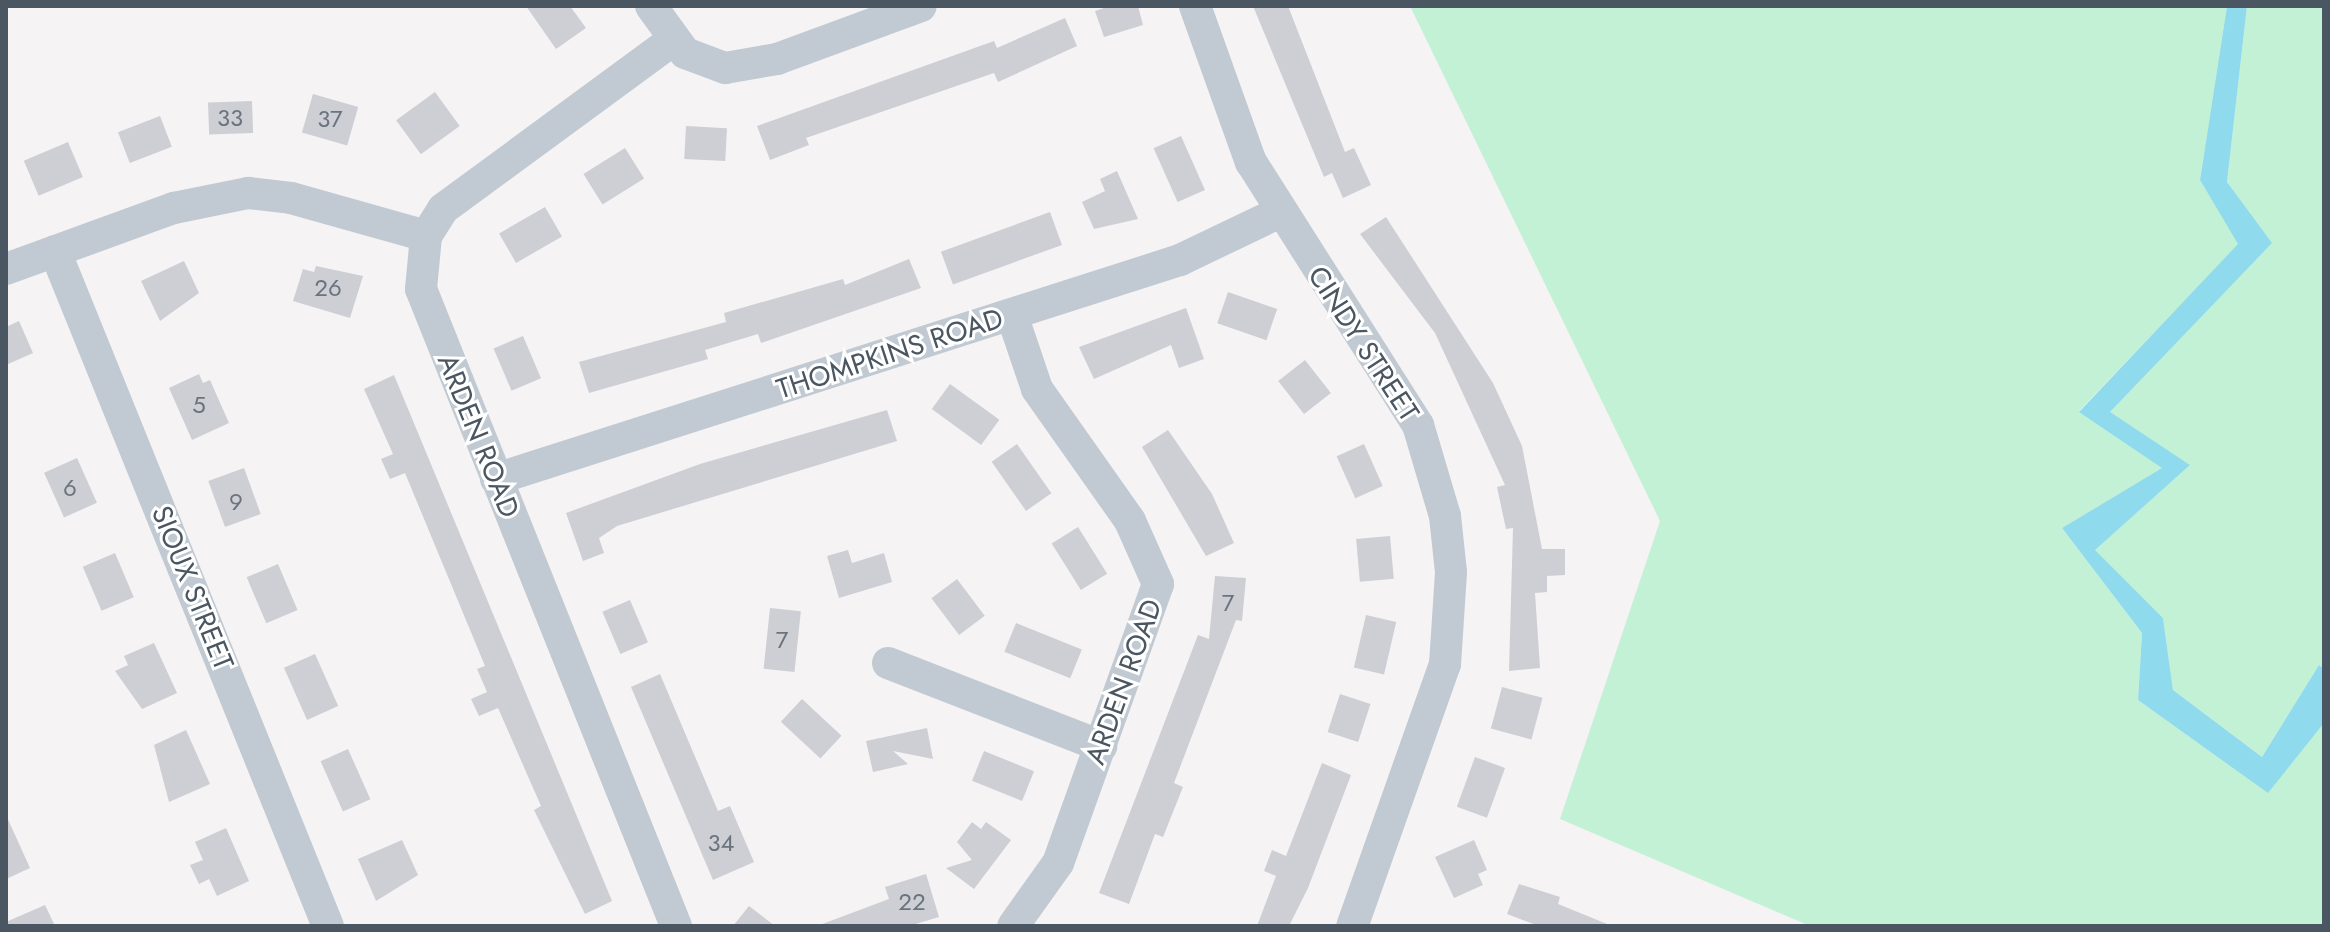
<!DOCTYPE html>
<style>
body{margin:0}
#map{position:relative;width:2330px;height:932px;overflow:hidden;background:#f5f3f3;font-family:Jost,sans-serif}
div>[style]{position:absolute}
.green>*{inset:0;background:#c3f1d5}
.water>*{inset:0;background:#90daee}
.building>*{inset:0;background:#cdcfd5;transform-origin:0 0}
.minor>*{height:32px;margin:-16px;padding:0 16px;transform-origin:16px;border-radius:16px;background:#c1cad2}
span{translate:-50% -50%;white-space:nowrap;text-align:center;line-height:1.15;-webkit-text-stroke:6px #fff;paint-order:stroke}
.number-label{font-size:24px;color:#6b747e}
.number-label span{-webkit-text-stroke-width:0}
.street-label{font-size:28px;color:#4a5661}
.frame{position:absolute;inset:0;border:8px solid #4a5661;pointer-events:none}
</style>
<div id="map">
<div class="green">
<i style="clip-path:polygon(1410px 6px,2227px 6px,2200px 180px,2239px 244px,2079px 411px,2163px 468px,2062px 528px,2142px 633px,2138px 700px,2268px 792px,2324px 723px,2324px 926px,1810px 926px,1560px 819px,1660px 521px)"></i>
<i style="clip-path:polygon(2247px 6px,2324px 6px,2324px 669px,2319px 665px,2262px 757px,2173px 690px,2163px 618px,2094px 550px,2190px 465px,2109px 413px,2271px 243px,2227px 182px)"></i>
</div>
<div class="water">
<i style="clip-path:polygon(2227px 6px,2247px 6px,2227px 182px,2272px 243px,2110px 412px,2190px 465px,2095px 550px,2163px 618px,2173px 690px,2262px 757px,2319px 665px,2324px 669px,2324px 723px,2268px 793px,2138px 700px,2142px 633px,2062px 528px,2162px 468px,2079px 412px,2238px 244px,2200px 180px)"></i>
</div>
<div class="building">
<i style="clip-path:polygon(526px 6px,570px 6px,586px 28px,556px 49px)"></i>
<i style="clip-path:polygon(1110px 6px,1138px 6px,1143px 25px,1104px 37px,1095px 11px)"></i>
<i style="clip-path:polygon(1253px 6px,1288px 6px,1345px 152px,1354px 148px,1371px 185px,1343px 198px,1332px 173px,1324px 177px)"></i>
<i style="clip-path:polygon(1065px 18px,1077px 46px,998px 82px,994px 73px,806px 138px,809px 145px,770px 160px,757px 126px,994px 41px,997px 48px)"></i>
<i style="left:435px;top:92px;width:42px;height:48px;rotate:54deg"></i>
<i style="left:313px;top:94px;width:47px;height:40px;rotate:16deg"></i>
<i style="left:252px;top:101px;width:32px;height:44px;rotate:88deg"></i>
<i style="left:160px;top:116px;width:33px;height:45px;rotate:69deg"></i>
<i style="left:686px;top:126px;width:41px;height:33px;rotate:3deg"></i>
<i style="left:1181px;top:136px;width:59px;height:30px;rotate:66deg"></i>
<i style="left:68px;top:142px;width:38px;height:48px;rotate:67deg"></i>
<i style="left:625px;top:148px;width:36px;height:49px;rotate:58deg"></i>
<i style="clip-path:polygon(1117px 171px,1138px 219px,1094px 229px,1082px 202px,1105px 191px,1100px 179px)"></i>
<i style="left:545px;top:207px;width:34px;height:53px;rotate:60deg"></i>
<i style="left:1050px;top:212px;width:35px;height:116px;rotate:70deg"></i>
<i style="clip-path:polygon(1386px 217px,1493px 383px,1522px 446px,1542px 549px,1565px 549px,1565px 575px,1547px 576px,1547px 592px,1535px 593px,1540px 668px,1509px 671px,1513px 528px,1506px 529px,1497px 487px,1505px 485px,1435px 333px,1360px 234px)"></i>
<i style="clip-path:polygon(909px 259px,921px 288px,761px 343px,758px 334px,705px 350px,708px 359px,589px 393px,579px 362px,726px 322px,724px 313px,843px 279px,845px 285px)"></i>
<i style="clip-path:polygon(184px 261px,199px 293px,160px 321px,141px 281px)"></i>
<i style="clip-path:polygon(316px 266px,363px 276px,350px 318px,293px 301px,303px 269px,314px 272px)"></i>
<i style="left:1228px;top:292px;width:52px;height:33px;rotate:19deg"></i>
<i style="clip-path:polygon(1186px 308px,1204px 359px,1179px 368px,1171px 345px,1094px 379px,1079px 347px)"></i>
<i style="clip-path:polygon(19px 321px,33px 353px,6px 365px,6px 327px)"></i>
<i style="left:523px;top:336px;width:46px;height:32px;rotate:67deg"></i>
<i style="left:1305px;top:360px;width:42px;height:34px;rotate:52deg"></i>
<i style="clip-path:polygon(199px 374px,203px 383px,210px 380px,229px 423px,192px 440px,169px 388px)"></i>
<i style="clip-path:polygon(394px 375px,612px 901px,585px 914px,534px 810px,541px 806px,498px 708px,479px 716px,471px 699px,487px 692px,477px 669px,485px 666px,405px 473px,390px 479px,381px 459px,393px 454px,364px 389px)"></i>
<i style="left:950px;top:384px;width:61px;height:31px;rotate:36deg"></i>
<i style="clip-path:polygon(887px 410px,897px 441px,617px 526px,599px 538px,604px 553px,583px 561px,566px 513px,700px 464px)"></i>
<i style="clip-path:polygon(1168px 430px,1212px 494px,1234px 543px,1206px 556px,1142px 447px)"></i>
<i style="left:1017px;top:444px;width:60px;height:31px;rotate:55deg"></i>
<i style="left:1364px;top:444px;width:46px;height:30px;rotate:66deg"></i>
<i style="left:77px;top:458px;width:49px;height:36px;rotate:66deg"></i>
<i style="left:244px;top:468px;width:49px;height:38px;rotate:70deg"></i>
<i style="left:1078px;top:527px;width:55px;height:31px;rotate:58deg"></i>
<i style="left:1390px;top:536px;width:43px;height:34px;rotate:85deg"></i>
<i style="clip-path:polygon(848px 550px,852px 563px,884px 553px,892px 582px,839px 598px,827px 556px)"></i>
<i style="left:115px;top:553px;width:48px;height:35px;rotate:67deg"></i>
<i style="left:278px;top:564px;width:50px;height:34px;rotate:67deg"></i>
<i style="clip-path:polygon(1215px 576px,1246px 578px,1242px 621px,1236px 620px,1174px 783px,1183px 787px,1163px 837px,1155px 834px,1129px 904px,1099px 893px,1198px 635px,1209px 639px)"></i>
<i style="left:957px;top:579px;width:46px;height:32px;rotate:53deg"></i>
<i style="left:630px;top:600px;width:46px;height:30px;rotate:67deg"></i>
<i style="left:770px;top:608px;width:31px;height:61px;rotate:6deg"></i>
<i style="left:1366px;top:615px;width:31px;height:54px;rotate:13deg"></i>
<i style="left:1016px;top:623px;width:71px;height:31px;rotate:22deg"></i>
<i style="clip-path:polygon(154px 643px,177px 693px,142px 709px,115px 671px,128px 665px,124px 656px)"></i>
<i style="left:315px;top:654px;width:57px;height:34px;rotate:66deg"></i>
<i style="clip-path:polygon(660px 674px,718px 811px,730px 806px,754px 862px,713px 880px,631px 687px)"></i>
<i style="left:1502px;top:687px;width:42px;height:43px;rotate:15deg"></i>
<i style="left:1340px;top:694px;width:32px;height:40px;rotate:18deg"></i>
<i style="left:802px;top:699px;width:54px;height:31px;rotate:43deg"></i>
<i style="clip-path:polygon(927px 728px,933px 759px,893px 751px,908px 764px,873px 772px,866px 741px)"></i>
<i style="clip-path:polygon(186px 730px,210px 784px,169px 802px,154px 745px)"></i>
<i style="left:348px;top:749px;width:55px;height:30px;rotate:66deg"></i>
<i style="left:984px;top:751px;width:54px;height:32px;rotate:22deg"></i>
<i style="left:1475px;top:757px;width:32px;height:53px;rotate:20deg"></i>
<i style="clip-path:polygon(1322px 763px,1351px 775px,1308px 888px,1289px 926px,1257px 926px,1276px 876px,1264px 871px,1272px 850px,1286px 856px)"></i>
<i style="clip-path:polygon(6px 815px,30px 868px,6px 879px)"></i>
<i style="clip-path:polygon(972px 822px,981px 829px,986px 822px,1011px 840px,974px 889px,946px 868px,972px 860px,957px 842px)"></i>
<i style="clip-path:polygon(226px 828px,249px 881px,217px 896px,209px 879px,199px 884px,190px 865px,203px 860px,195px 842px)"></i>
<i style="clip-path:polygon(402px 840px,418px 875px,376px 901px,358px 859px)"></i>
<i style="clip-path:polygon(1474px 840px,1487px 870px,1478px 874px,1483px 885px,1454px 898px,1435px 857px)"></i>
<i style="clip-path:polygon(926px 874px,939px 917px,909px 926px,817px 926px,889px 899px,885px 887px)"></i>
<i style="clip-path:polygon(1519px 884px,1560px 897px,1558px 904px,1612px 926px,1539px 926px,1507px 914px)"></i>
<i style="clip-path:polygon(45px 905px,55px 926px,6px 926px,6px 922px)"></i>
<i style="clip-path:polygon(749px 906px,775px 926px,733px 926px)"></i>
</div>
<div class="minor">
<i style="left:651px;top:6px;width:58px;rotate:54.1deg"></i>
<i style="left:685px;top:53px;width:43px;rotate:20.6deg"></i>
<i style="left:725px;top:68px;width:53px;rotate:-9.8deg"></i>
<i style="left:777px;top:59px;width:153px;rotate:-20.2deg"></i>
<i style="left:1195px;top:6px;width:166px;rotate:70.3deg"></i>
<i style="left:1251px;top:162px;width:312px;rotate:57.6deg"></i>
<i style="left:1418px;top:425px;width:95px;rotate:73.5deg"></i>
<i style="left:1445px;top:516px;width:56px;rotate:83.9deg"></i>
<i style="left:1451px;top:572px;width:92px;rotate:93.7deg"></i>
<i style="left:1445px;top:664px;width:278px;rotate:109.5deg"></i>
<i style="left:673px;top:40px;width:285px;rotate:143.7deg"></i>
<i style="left:443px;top:209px;width:32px;rotate:122deg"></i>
<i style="left:426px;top:236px;width:53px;rotate:95.4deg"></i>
<i style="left:421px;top:289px;width:686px;rotate:68.18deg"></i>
<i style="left:55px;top:251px;width:728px;rotate:67.98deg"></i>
<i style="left:6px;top:269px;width:179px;rotate:-20deg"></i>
<i style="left:174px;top:208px;width:76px;rotate:-11.5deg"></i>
<i style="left:248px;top:193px;width:43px;rotate:6.6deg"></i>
<i style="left:291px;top:198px;width:140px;rotate:15.7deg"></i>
<i style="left:1012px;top:315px;width:78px;rotate:71.3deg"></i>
<i style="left:1037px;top:389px;width:161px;rotate:54.8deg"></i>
<i style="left:1130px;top:521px;width:69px;rotate:66deg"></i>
<i style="left:1158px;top:584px;width:296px;rotate:109.7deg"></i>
<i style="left:1058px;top:863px;width:77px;rotate:125.5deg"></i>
<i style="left:496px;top:479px;width:718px;rotate:-17.75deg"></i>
<i style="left:1180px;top:260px;width:109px;rotate:-25.6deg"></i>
<i style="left:888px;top:663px;width:229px;rotate:21.3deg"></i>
</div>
<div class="number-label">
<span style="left:230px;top:118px">33</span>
<span style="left:330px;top:119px">37</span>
<span style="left:328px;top:288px">26</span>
<span style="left:199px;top:405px">5</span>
<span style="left:70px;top:488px">6</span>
<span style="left:236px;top:502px">9</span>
<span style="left:1228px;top:603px">7</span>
<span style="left:782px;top:640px">7</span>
<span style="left:721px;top:843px">34</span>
<span style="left:912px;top:902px">22</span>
</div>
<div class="street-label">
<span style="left:1363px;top:344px;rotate:57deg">CINDY STREET</span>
<span style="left:890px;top:354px;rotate:-18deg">THOMPKINS ROAD</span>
<span style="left:478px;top:436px;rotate:68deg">ARDEN ROAD</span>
<span style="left:192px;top:588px;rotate:68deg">SIOUX STREET</span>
<span style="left:1124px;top:682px;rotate:-70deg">ARDEN ROAD</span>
</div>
<div class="frame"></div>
</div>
